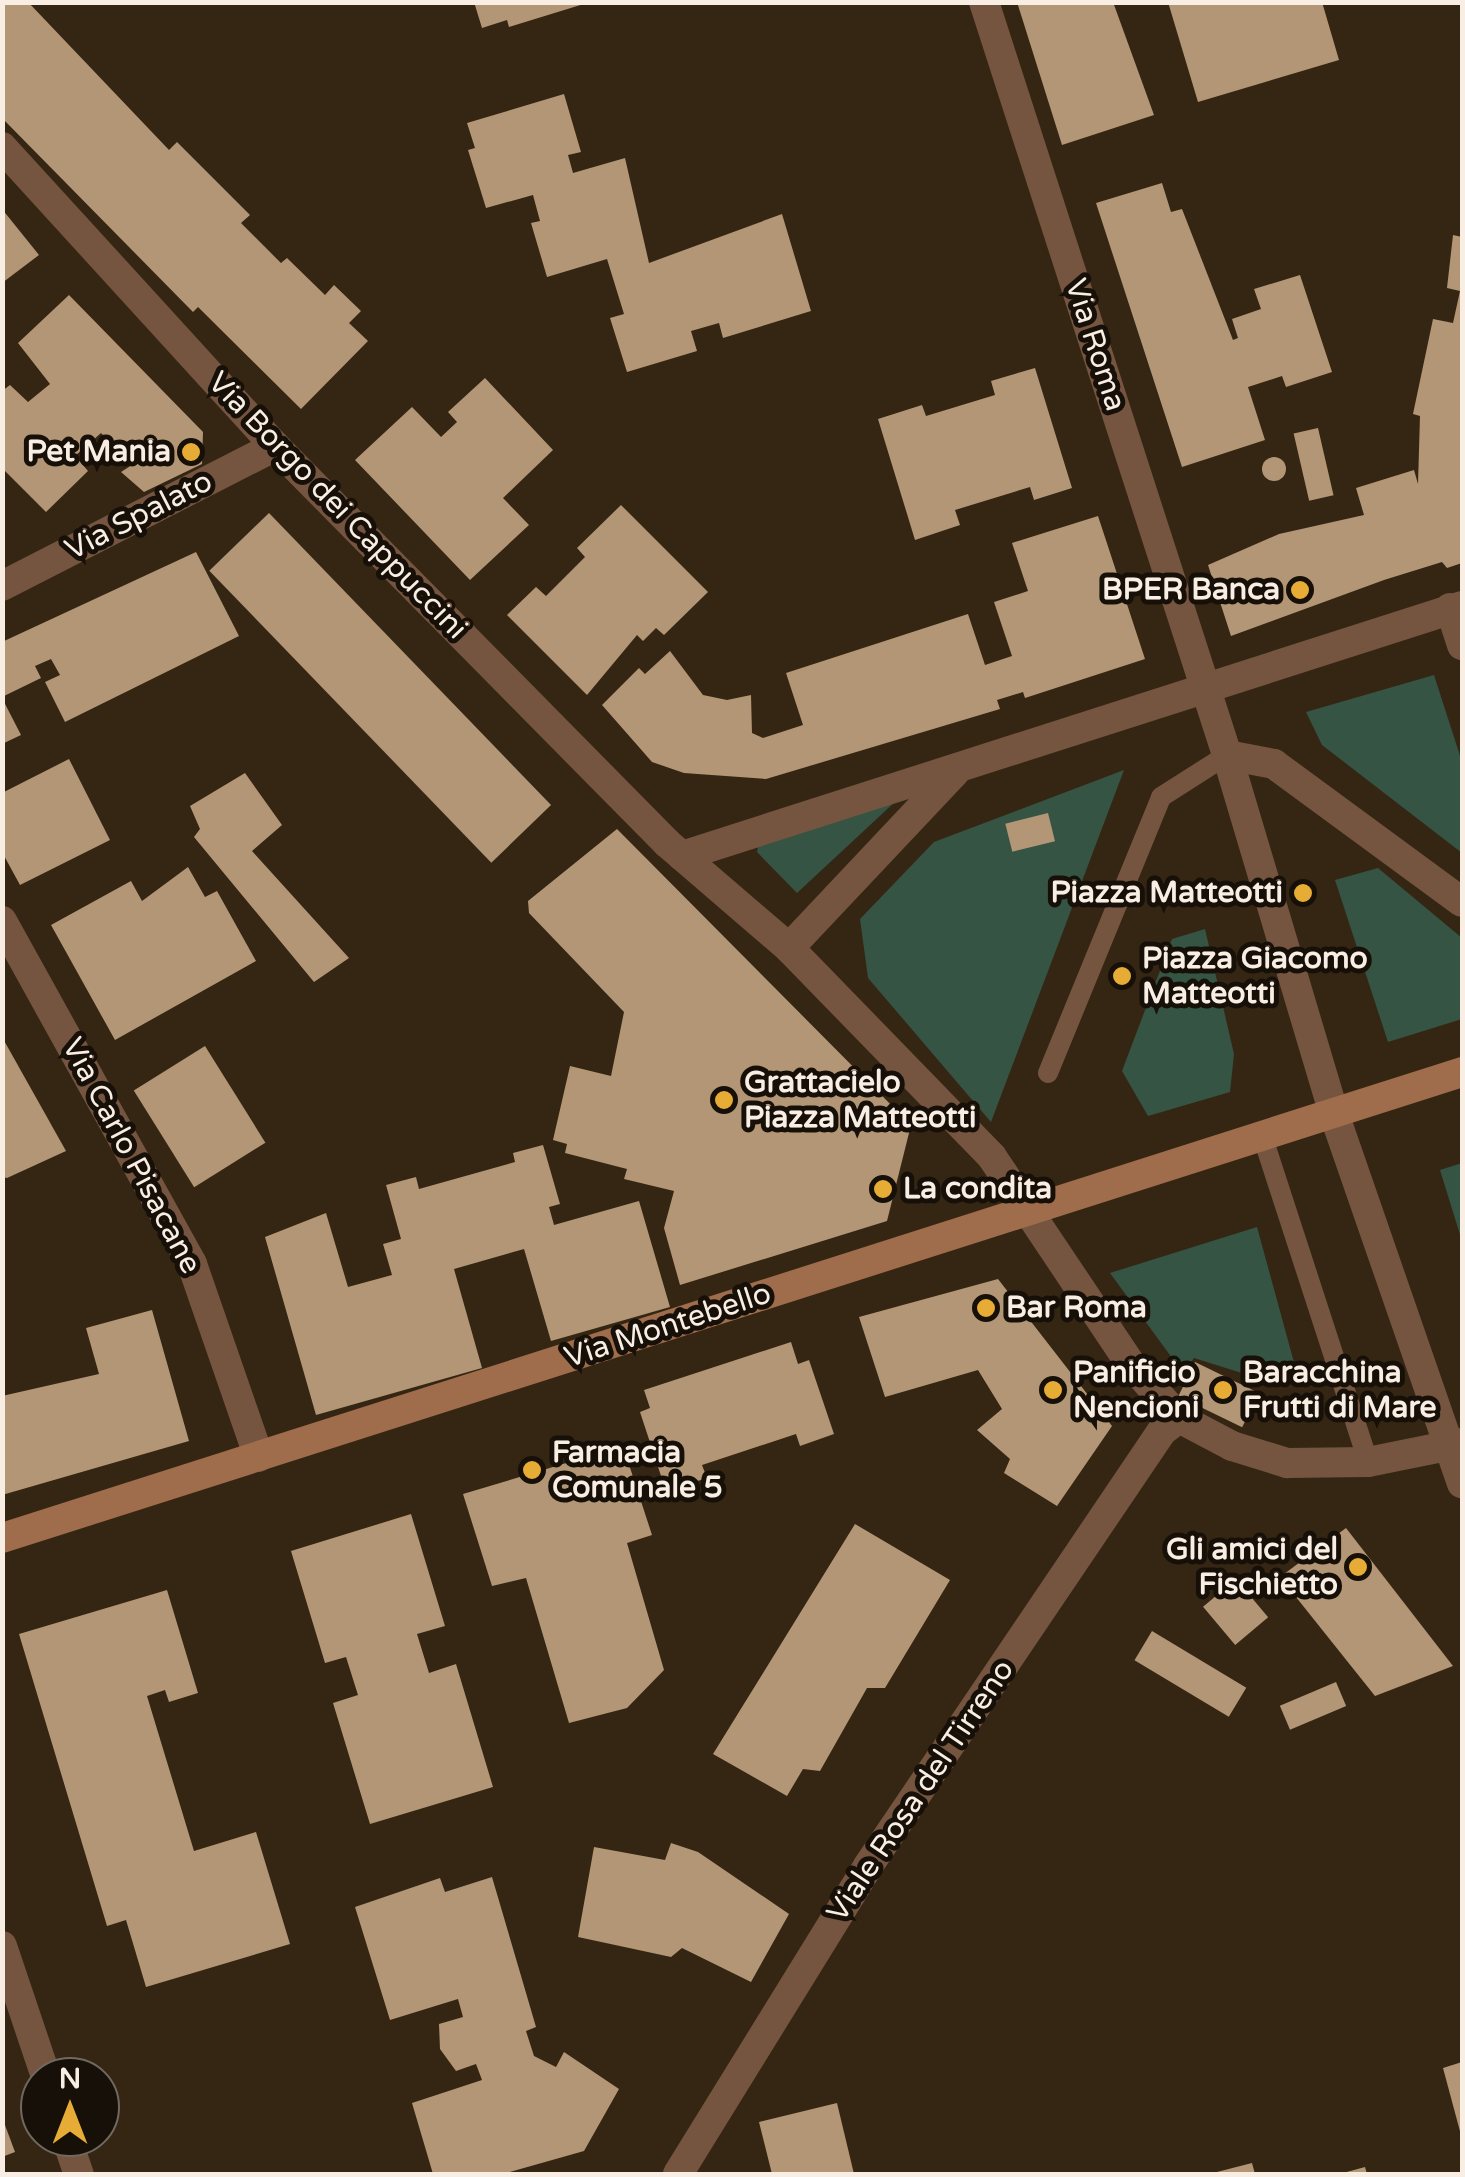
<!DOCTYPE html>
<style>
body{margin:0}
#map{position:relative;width:1465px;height:2177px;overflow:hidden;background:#352614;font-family:"Varela Round",sans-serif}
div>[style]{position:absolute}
.green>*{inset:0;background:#355443}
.building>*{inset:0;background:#b39675;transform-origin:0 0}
.round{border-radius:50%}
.lane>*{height:20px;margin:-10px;padding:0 10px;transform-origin:10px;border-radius:10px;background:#755540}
.street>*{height:30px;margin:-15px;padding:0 15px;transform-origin:15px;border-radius:15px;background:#755540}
.secondary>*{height:30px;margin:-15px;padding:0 15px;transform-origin:15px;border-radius:15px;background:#9f6d4b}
.dots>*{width:28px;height:28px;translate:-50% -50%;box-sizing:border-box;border:5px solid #171009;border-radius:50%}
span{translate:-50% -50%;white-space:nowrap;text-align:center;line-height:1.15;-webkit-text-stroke:10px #171009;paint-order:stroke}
.street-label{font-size:30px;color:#f9eee3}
.poi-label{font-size:30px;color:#f9eee3;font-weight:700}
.right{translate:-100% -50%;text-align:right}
.left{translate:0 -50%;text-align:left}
.frame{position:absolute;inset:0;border:5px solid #f9eee3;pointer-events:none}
.north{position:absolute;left:20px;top:2057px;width:100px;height:100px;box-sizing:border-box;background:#171009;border:2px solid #716960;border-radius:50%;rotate:0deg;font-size:28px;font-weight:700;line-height:40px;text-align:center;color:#f9eee3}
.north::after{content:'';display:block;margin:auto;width:35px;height:45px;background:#e7ac36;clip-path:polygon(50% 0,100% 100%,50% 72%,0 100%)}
</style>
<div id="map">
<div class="green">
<i style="clip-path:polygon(1434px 675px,1462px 762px,1462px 853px,1322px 745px,1306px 712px)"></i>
<i style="clip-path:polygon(1124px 770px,991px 1122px,868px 978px,860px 919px,934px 842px)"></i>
<i style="clip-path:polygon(897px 800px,797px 893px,757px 852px,758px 847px)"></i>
<i style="clip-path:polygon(1378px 868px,1462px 938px,1462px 1019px,1388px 1042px,1335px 880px)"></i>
<i style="clip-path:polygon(1205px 929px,1234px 1054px,1230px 1092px,1148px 1116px,1122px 1071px,1172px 939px)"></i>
<i style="clip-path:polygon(1462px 1163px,1462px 1241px,1440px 1170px)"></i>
<i style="clip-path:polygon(1257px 1227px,1295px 1366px,1281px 1371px,1283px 1386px,1194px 1358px,1183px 1373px,1110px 1273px)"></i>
</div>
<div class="building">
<i style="clip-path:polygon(2px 2px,28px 2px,169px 150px,177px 142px,250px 215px,241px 223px,281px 263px,287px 258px,325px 295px,334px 285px,361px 311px,349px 323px,368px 341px,301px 409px,198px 307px,193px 312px,2px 118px)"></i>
<i style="clip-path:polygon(474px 2px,587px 2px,587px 3px,509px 27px,507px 20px,482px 28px)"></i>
<i style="clip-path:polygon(1017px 2px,1113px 2px,1154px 115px,1062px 145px)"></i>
<i style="clip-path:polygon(1168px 2px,1322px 2px,1339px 60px,1198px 102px)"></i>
<i style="clip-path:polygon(564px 94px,581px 152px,568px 155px,573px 173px,625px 158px,649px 263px,782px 214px,811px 311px,723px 338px,719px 323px,691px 331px,697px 351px,627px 372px,610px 318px,624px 314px,607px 259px,547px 277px,531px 223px,540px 221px,533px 195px,486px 208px,468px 150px,475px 148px,467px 123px)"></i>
<i style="clip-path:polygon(1162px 183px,1171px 212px,1182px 209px,1233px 340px,1238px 338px,1232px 319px,1261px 309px,1254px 289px,1300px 275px,1332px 372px,1286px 387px,1282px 376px,1248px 387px,1265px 440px,1182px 467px,1096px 203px)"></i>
<i style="clip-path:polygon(2px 209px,39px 255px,2px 283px)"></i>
<i style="clip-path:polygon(1453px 235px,1462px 237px,1462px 563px,1447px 568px,1442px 562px,1384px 580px,1231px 636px,1208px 565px,1279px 534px,1364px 515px,1356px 488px,1414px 470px,1418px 484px,1420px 416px,1413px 414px,1433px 319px,1453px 323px,1460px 291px,1447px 288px)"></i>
<i style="clip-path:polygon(69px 295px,203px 432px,202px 464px,144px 492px,121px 472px,132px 465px,101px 433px,75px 456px,88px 471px,46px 512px,2px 468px,2px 391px,10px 385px,28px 402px,50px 384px,18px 343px)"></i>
<i style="clip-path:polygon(1035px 368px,1072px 488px,1034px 500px,1030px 487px,955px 510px,960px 525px,915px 540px,878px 419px,922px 405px,926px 416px,995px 395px,991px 381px)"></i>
<i style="clip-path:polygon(485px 378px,553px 450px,503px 498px,529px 525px,470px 580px,355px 460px,412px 407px,441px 437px,457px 422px,448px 412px)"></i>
<i style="left:1318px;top:428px;width:69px;height:25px;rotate:77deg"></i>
<i class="round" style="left:1262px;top:457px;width:24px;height:24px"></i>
<i style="clip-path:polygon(621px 505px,708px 592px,664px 635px,656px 628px,643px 641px,637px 635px,587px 695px,507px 615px,536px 587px,546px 596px,585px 557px,577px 548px)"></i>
<i style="left:269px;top:513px;width:406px;height:83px;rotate:46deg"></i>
<i style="clip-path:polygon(1098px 516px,1145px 659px,1025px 698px,1023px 692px,997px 700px,1000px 709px,766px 779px,684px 773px,652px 762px,602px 705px,639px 668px,645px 674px,670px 651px,703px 695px,727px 700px,751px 695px,752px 733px,763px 738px,803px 725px,786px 673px,968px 614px,985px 665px,1012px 656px,994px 602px,1028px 591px,1012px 543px)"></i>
<i style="clip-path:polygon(196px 552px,239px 636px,65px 722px,45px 682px,60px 675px,51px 659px,35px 666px,41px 678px,2px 697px,2px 642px)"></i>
<i style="clip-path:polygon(2px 698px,21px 735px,2px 744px)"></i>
<i style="clip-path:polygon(69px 759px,110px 840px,20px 885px,2px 852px,2px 793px)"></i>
<i style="clip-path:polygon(245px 773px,282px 825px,252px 851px,349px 958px,314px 982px,194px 837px,200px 829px,190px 806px)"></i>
<i style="left:1048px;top:813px;width:29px;height:44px;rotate:76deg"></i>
<i style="clip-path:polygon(617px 829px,911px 1125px,887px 1221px,680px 1285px,664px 1228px,674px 1191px,624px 1179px,627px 1169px,565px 1153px,567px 1144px,553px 1140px,570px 1066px,611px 1076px,624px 1012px,529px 913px,528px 901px)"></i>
<i style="clip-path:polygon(188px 867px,205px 897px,217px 891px,256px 961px,115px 1040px,51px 925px,131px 881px,142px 901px)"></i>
<i style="clip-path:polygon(2px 1037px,66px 1151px,7px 1178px,2px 1177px)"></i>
<i style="left:205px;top:1046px;width:114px;height:84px;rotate:58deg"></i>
<i style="clip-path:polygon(543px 1145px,560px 1204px,549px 1207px,554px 1225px,639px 1201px,670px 1307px,551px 1341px,524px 1249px,454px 1269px,482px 1368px,316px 1415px,265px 1237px,326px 1213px,348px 1287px,392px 1275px,383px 1244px,401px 1239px,386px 1185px,416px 1177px,419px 1189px,515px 1162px,513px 1153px)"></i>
<i style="clip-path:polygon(998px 1279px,1112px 1426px,1057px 1506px,1004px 1473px,1010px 1459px,977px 1430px,1002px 1409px,978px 1370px,885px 1397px,859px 1317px)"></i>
<i style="clip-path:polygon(152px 1310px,189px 1441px,2px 1495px,2px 1396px,99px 1374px,86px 1328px)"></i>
<i style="clip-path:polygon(791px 1342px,798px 1364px,809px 1360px,834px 1434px,800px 1446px,796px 1434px,702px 1465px,707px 1478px,666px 1491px,640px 1412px,650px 1408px,644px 1390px)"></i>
<i style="left:1195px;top:1362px;width:71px;height:38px;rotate:26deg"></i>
<i style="clip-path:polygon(623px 1446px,652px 1535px,627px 1543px,664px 1670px,627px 1708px,569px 1723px,526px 1578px,492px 1586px,463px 1494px)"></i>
<i style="clip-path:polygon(411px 1514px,445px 1626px,417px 1634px,429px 1673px,456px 1664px,493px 1787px,370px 1824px,333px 1703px,358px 1695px,346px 1657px,325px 1663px,291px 1551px)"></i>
<i style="clip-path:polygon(855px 1524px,950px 1580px,885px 1688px,867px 1688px,820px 1771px,803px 1769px,787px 1796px,713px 1754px)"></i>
<i style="clip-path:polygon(1346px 1528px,1453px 1666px,1375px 1696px,1280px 1577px)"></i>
<i style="left:1236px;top:1579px;width:50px;height:43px;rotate:50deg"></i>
<i style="clip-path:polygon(167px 1590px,198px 1693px,169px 1702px,165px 1690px,147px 1696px,194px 1851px,256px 1832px,290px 1944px,146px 1987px,126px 1920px,107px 1926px,19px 1634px)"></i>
<i style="left:1152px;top:1631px;width:110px;height:34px;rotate:31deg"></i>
<i style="left:1336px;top:1682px;width:26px;height:61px;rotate:67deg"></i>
<i style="clip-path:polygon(671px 1843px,698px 1852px,789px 1914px,751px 1982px,682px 1948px,671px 1957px,578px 1937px,594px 1847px,665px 1860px)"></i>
<i style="clip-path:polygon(492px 1877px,536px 2027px,526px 2031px,534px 2056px,556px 2067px,564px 2052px,619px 2089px,584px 2151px,503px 2174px,433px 2174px,412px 2103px,482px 2080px,476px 2064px,456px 2071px,440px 2049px,439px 2024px,463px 2017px,458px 1999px,390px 2020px,355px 1907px,440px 1878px,445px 1892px)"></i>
<i style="clip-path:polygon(1462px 2062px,1462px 2135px,1461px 2135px,1443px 2068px)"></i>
<i style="clip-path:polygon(837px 2103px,854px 2174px,772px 2174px,759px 2122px)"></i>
<i style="clip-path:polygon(2px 2117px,15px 2152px,2px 2157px)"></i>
<i style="clip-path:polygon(1252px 2163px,1255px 2174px,1213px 2174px,1213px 2173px)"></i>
<i style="clip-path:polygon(1365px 2167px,1367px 2174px,1344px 2174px,1343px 2173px)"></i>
</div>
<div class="lane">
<i style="left:1048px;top:1073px;width:298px;rotate:-67.7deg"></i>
<i style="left:1161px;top:797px;width:78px;rotate:-32.5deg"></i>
<i style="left:1262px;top:1135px;width:344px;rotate:72deg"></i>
</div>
<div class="street">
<i style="left:984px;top:2px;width:791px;rotate:72.11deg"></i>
<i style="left:1227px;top:755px;width:371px;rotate:73.4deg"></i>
<i style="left:1333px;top:1111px;width:394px;rotate:70.9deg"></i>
<i style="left:2px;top:147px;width:405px;rotate:47.6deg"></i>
<i style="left:275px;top:446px;width:558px;rotate:45.36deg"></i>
<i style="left:667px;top:843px;width:161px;rotate:40.7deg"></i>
<i style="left:789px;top:948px;width:291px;rotate:45.8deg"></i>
<i style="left:992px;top:1157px;width:248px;rotate:56.2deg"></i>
<i style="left:1130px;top:1363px;width:74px;rotate:48.3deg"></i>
<i style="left:1179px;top:1418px;width:60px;rotate:27.8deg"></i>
<i style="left:1232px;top:1446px;width:58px;rotate:17.2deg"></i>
<i style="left:1287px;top:1463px;width:81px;rotate:-0.7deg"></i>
<i style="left:1368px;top:1462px;width:96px;rotate:-11.4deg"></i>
<i style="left:2px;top:586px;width:307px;rotate:-27.1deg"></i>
<i style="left:1450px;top:608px;width:39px;rotate:72deg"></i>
<i style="left:1227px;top:755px;width:48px;rotate:10.8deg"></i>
<i style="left:1274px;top:764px;width:233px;rotate:36.3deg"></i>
<i style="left:682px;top:856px;width:819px;rotate:-17.77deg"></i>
<i style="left:2px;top:921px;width:392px;rotate:61deg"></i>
<i style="left:192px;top:1264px;width:204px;rotate:70.9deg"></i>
<i style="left:789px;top:948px;width:242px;rotate:-46.7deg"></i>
<i style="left:2px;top:1946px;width:138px;rotate:71.4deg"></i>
<i style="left:66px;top:2137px;width:39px;rotate:71deg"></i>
<i style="left:678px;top:2174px;width:362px;rotate:-58.3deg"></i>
<i style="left:868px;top:1866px;width:525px;rotate:-55.95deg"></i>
<i style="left:1162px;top:1431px;width:21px;rotate:-37deg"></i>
</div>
<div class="secondary">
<i style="left:2px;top:1538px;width:1533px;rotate:-17.7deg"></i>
</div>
<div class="dots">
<i style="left:191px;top:452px;background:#e7ac36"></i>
<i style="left:1300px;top:590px;background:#e7ac36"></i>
<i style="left:1303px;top:893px;background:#e7ac36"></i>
<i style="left:1122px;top:976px;background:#e7ac36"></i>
<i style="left:724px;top:1100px;background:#e7ac36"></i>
<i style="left:883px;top:1189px;background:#e7ac36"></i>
<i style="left:986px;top:1308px;background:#e7ac36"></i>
<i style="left:1053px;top:1390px;background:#e7ac36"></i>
<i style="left:1223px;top:1390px;background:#e7ac36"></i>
<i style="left:532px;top:1470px;background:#e7ac36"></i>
<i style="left:1358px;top:1567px;background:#e7ac36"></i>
</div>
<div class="street-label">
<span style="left:1095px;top:345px;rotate:72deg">Via Roma</span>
<span style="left:337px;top:506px;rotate:46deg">Via Borgo dei Cappuccini</span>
<span style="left:139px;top:516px;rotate:-27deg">Via Spalato</span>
<span style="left:131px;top:1156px;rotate:62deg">Via Carlo Pisacane</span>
<span style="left:668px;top:1326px;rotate:-18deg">Via Montebello</span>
<span style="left:921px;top:1791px;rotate:-56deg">Viale Rosa del Tirreno</span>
</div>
<div class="poi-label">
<span class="right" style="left:171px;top:452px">Pet Mania</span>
<span class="right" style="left:1280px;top:590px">BPER Banca</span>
<span class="right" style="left:1283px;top:893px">Piazza Matteotti</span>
<span class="left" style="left:1142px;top:976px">Piazza Giacomo<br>Matteotti</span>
<span class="left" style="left:744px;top:1100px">Grattacielo<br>Piazza Matteotti</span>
<span class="left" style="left:903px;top:1189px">La condita</span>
<span class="left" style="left:1006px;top:1308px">Bar Roma</span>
<span class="left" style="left:1073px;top:1390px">Panificio<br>Nencioni</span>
<span class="left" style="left:1243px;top:1390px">Baracchina<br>Frutti di Mare</span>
<span class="left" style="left:552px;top:1470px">Farmacia<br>Comunale 5</span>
<span class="right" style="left:1338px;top:1567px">Gli amici del<br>Fischietto</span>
</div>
<div class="frame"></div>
<div class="north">N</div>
</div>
